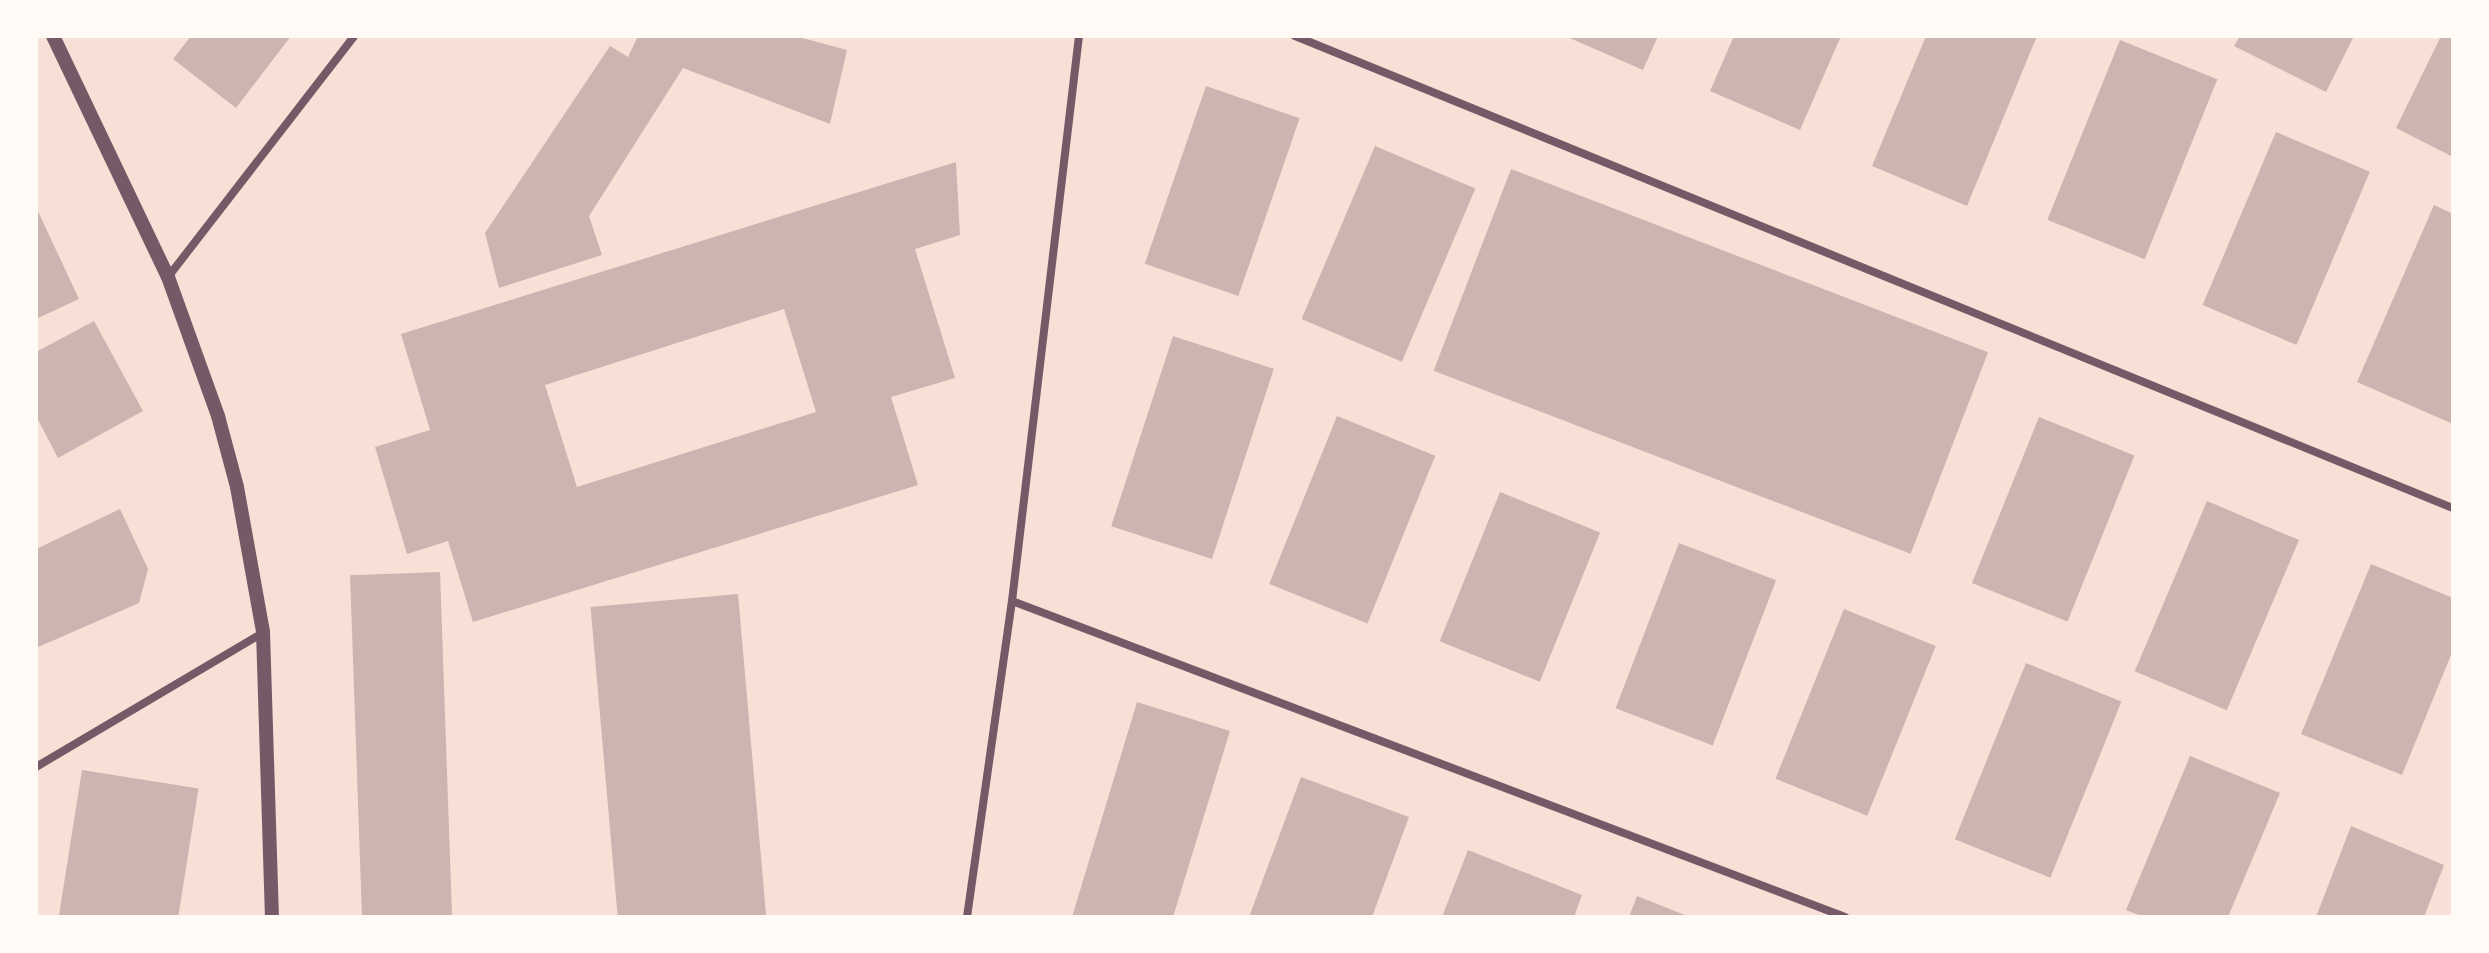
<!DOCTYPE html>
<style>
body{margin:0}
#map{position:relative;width:2489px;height:953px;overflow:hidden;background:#f7e1d7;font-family:"Golos Text",sans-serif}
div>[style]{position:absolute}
.building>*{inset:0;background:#ccb4b1;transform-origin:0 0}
.minor>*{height:8px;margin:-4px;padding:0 4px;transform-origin:4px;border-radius:4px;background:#755966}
.tertiary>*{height:14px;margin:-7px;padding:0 7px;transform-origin:7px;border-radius:7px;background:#755966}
span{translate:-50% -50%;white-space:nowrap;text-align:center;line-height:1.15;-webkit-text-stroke:6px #fffaf5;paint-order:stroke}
.frame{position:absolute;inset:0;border:38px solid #fffaf5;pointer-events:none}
</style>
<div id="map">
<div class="building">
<i style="clip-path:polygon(191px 36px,291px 36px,236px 108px,173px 59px)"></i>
<i style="clip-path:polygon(638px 36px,795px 36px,847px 50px,830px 124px,683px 68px,589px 216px,602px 255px,499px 288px,485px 233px,610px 46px,628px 57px)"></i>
<i style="clip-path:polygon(1565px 36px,1658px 36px,1643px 70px)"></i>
<i style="clip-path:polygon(1734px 36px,1841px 36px,1800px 130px,1710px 91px)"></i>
<i style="clip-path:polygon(1926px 36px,2037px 36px,1967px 206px,1872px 166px)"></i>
<i style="clip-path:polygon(2240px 36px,2354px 36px,2326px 92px,2234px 46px)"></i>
<i style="clip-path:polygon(2441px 36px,2453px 36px,2453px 157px,2396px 128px)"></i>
<i style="left:2120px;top:40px;width:105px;height:194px;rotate:22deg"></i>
<i style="left:1206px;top:86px;width:99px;height:188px;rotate:19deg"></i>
<i style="left:2276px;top:132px;width:102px;height:188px;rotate:23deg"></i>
<i style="left:1375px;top:146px;width:109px;height:188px;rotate:23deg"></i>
<i style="clip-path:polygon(evenodd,956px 162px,960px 235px,915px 249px,955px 378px,891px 397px,918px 485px,473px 622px,448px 541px,407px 554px,375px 447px,430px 430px,401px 334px,956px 162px,784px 309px,816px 412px,577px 487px,545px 385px,784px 309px)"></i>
<i style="left:1511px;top:169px;width:511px;height:216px;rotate:21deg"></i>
<i style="clip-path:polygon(2434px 205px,2453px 214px,2453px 424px,2357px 382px)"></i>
<i style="clip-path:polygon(36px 207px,79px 299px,36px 319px)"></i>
<i style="clip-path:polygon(94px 321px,143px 411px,58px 458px,36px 416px,36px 352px)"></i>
<i style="left:1173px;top:336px;width:106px;height:200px;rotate:18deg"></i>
<i style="left:1337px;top:416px;width:106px;height:181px;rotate:22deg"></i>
<i style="left:2039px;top:417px;width:103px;height:179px;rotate:22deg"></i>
<i style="left:1500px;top:492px;width:108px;height:161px;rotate:22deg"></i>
<i style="left:2207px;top:501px;width:100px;height:185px;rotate:23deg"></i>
<i style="clip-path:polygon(120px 509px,148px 569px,139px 603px,36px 648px,36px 549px)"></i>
<i style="left:1679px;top:543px;width:104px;height:177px;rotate:21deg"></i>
<i style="clip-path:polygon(2371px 564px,2453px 598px,2453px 650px,2402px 775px,2301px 734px)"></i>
<i style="left:440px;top:572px;width:345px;height:90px;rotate:88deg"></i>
<i style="left:738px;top:594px;width:324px;height:148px;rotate:85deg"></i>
<i style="left:1844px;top:609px;width:99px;height:183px;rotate:22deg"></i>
<i style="left:2026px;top:663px;width:103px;height:190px;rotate:22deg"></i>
<i style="clip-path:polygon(1137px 702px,1230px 731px,1173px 917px,1072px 917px)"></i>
<i style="clip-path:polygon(2190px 756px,2280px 793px,2228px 917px,2144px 917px,2126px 910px)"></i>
<i style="left:82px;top:770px;width:118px;height:149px;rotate:9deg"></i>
<i style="clip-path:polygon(1301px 777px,1409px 817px,1372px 917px,1249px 917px)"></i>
<i style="clip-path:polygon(2351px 826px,2444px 865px,2424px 917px,2316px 917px)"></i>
<i style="clip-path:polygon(1468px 850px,1582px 895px,1574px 917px,1442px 917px)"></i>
<i style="clip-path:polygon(1637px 896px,1690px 917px,1629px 917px)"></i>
</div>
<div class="minor">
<i style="left:1295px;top:36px;width:1250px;rotate:22.18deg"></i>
<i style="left:168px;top:277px;width:304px;rotate:-52.3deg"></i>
<i style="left:1012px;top:601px;width:891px;rotate:20.77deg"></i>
<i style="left:36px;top:767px;width:264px;rotate:-30.6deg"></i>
<i style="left:967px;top:917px;width:319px;rotate:-81.9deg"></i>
<i style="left:1012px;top:601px;width:569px;rotate:-83.24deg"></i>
</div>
<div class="tertiary">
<i style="left:53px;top:36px;width:267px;rotate:64.5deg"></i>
<i style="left:168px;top:277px;width:148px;rotate:70.2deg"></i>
<i style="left:218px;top:416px;width:73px;rotate:75deg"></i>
<i style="left:237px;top:487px;width:147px;rotate:79.8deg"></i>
<i style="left:263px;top:632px;width:285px;rotate:88.2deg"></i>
</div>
<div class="frame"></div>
</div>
